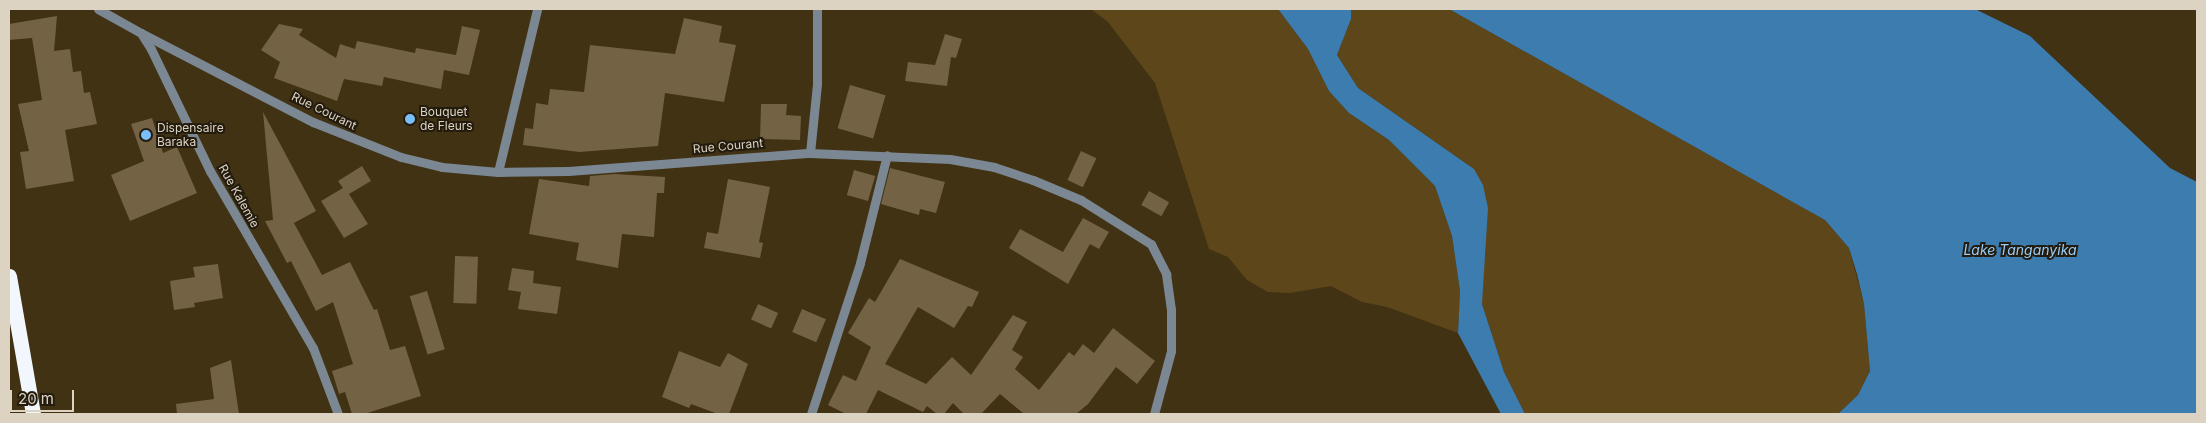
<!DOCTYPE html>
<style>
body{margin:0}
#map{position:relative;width:2206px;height:423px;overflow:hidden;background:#413214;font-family:Inter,sans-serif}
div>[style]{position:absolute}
.green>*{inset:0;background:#5d4619}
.water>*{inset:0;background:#3d7cae}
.building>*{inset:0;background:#736244;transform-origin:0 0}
.minor>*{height:9px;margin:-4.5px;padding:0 4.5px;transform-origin:4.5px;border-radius:4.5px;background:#7b8792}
.highway>*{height:15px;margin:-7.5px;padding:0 7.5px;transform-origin:7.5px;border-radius:7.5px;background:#f1f7fc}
.dots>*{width:14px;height:14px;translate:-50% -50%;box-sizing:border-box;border:2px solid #221b0e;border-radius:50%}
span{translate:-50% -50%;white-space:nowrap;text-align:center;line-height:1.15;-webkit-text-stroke:4px #221b0e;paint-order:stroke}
.street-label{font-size:12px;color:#dcd3c2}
.poi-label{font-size:12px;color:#dcd3c2}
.left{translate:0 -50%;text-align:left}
.water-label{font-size:14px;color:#9acbf5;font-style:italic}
.frame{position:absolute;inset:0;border:10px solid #dcd3c2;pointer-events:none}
.scale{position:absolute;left:10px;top:390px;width:64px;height:22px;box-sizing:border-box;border:2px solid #dcd3c2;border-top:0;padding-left:6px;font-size:15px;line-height:18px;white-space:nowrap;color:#dcd3c2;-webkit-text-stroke:4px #221b0e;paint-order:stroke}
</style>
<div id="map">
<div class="green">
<i style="clip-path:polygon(1091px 9px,1278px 9px,1308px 49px,1329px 91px,1349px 113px,1389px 140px,1435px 186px,1452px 236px,1460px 291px,1458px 333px,1387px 307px,1362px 302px,1331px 286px,1290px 293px,1268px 292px,1247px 280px,1228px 257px,1209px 249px,1155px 83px,1108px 22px)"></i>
<i style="clip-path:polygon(1351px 9px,1449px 9px,1825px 220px,1849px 248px,1864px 304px,1870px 371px,1858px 395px,1838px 414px,1525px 414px,1504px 372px,1482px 304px,1474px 169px,1358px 88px,1337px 55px,1351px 19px)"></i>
</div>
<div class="water">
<i style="clip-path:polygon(1278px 9px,1351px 9px,1351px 19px,1337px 55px,1358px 88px,1474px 169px,1483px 185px,1488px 208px,1482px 304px,1504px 372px,1525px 414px,1501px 414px,1458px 333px,1460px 291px,1452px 236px,1435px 186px,1389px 140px,1349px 113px,1329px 91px,1308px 49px)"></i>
<i style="clip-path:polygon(1449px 9px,1975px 9px,2030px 36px,2170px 168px,2197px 182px,2197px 414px,1838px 414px,1858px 395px,1870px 371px,1864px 304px,1857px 274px,1849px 248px,1825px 220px)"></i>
</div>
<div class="building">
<i style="clip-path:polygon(57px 16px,54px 51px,70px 49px,73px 72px,81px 71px,84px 93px,90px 92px,97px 124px,65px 130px,74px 181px,26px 189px,20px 152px,29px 151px,18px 104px,42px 100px,32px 38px,9px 40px,9px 24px)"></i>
<i style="clip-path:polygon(684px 18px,722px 26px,719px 42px,736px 45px,724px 102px,665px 93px,658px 146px,579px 152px,523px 145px,525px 128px,533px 129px,536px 103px,548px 105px,550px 89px,584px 92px,590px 45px,675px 54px)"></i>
<i style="clip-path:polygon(279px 24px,303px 29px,299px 35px,336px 58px,340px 44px,355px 49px,357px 41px,415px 53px,416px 48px,456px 55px,462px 26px,480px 30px,469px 75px,444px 70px,441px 89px,384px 77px,382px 86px,344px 79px,337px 101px,274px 78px,280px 62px,261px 50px)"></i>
<i style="clip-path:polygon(945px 34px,962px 39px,956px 58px,951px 57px,947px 86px,905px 81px,908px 62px,935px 65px)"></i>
<i style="left:850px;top:85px;width:37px;height:45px;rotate:16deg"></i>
<i style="clip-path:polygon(761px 104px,787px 104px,786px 115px,801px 116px,800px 140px,760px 139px)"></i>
<i style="clip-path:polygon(263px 112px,316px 211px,294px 223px,322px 275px,350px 262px,374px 310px,377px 309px,390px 350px,405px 346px,421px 396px,364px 414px,352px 414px,345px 392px,339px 394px,332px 371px,353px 364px,333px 302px,316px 311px,291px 261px,287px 263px,265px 221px,273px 220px)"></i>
<i style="clip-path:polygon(152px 118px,163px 153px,177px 147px,197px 193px,130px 221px,111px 175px,144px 161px,131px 124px)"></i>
<i style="left:1081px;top:151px;width:17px;height:32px;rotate:25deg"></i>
<i style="clip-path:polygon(362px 166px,371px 181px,349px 194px,368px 224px,344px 238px,321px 201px,343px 188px,338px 181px)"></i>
<i style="clip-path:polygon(890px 168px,945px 182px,936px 213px,920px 209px,919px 215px,881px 204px)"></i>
<i style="left:854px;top:170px;width:22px;height:26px;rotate:16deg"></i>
<i style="clip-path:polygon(614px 174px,665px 177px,664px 193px,657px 193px,654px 237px,622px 234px,618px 268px,576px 260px,579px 243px,529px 234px,539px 179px,589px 186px,590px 176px)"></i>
<i style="clip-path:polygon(728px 179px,770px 187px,759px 242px,763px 243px,760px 258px,704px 248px,707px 232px,718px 234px)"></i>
<i style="left:1149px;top:191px;width:23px;height:16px;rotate:29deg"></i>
<i style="clip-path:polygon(1083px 218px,1109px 232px,1099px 249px,1090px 244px,1068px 284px,1009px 248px,1020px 229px,1063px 252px)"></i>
<i style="left:455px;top:256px;width:23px;height:47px;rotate:2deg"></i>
<i style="clip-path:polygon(900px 259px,979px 292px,972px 307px,968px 306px,954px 328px,918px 307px,885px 364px,926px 384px,952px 357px,971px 375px,1013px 315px,1027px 322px,1012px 350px,1023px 357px,1015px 369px,1039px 390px,1069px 352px,1074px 356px,1083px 344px,1094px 353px,1113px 328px,1155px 361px,1137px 384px,1116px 367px,1088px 404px,1076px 414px,1024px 414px,1000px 394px,981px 414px,964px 414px,953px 403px,944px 414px,937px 414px,927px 406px,923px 412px,878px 390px,866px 414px,846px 414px,828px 405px,843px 375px,856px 381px,871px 347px,848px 333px,869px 298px,875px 302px)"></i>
<i style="clip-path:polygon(218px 264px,223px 298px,194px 303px,195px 307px,174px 310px,170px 281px,195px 277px,193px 267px)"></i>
<i style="clip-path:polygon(512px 268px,534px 271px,533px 283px,561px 287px,557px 314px,518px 309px,521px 292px,508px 290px)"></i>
<i style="left:427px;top:291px;width:61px;height:18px;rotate:73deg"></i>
<i style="left:758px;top:304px;width:22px;height:17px;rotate:24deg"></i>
<i style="left:802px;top:309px;width:26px;height:25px;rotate:23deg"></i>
<i style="clip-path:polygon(679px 351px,720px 367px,728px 353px,748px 364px,729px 414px,718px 414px,691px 404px,689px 408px,662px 397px)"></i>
<i style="clip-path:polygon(231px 360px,239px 414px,177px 414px,176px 404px,214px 399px,210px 368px)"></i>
</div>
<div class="minor">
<i style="left:98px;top:9px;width:49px;rotate:29.2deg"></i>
<i style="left:141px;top:33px;width:19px;rotate:58deg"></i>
<i style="left:151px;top:49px;width:136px;rotate:64.2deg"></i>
<i style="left:210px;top:171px;width:205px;rotate:59.8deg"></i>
<i style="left:313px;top:348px;width:71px;rotate:69.3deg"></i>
<i style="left:141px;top:33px;width:194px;rotate:27.4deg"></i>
<i style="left:313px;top:122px;width:95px;rotate:21.7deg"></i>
<i style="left:401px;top:157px;width:42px;rotate:13.7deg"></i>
<i style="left:442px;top:167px;width:56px;rotate:5.1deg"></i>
<i style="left:498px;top:172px;width:70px;rotate:-0.8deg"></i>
<i style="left:568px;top:171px;width:243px;rotate:-4.3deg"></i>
<i style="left:810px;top:153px;width:140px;rotate:2.5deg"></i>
<i style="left:950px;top:159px;width:45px;rotate:10.3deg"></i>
<i style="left:994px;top:167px;width:41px;rotate:18.4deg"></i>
<i style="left:1033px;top:180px;width:52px;rotate:22.6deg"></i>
<i style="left:1081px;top:200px;width:83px;rotate:32.2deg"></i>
<i style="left:1151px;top:244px;width:34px;rotate:63deg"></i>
<i style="left:1166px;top:274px;width:36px;rotate:82deg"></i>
<i style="left:1171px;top:310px;width:41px;rotate:90deg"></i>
<i style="left:1171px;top:351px;width:65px;rotate:105.1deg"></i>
<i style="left:810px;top:153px;width:69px;rotate:-84.2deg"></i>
<i style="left:817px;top:84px;width:75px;rotate:-90deg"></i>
<i style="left:498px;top:172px;width:168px;rotate:-76.5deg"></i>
<i style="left:811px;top:414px;width:159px;rotate:-72deg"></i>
<i style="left:860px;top:263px;width:111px;rotate:-76deg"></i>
</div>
<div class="highway">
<i style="left:9px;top:276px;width:140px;rotate:80.1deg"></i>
</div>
<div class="dots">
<i style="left:410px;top:119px;background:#7abff8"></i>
<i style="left:146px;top:135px;background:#7abff8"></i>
</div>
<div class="street-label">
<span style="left:324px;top:111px;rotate:26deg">Rue Courant</span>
<span style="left:728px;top:146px;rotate:-5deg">Rue Courant</span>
<span style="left:239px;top:196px;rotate:61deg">Rue Kalemie</span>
</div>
<div class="poi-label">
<span class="left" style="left:420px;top:119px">Bouquet<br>de Fleurs</span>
<span class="left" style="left:157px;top:135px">Dispensaire<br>Baraka</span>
</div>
<div class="water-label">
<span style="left:2020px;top:250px">Lake Tanganyika</span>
</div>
<div class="frame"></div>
<div class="scale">20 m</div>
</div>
